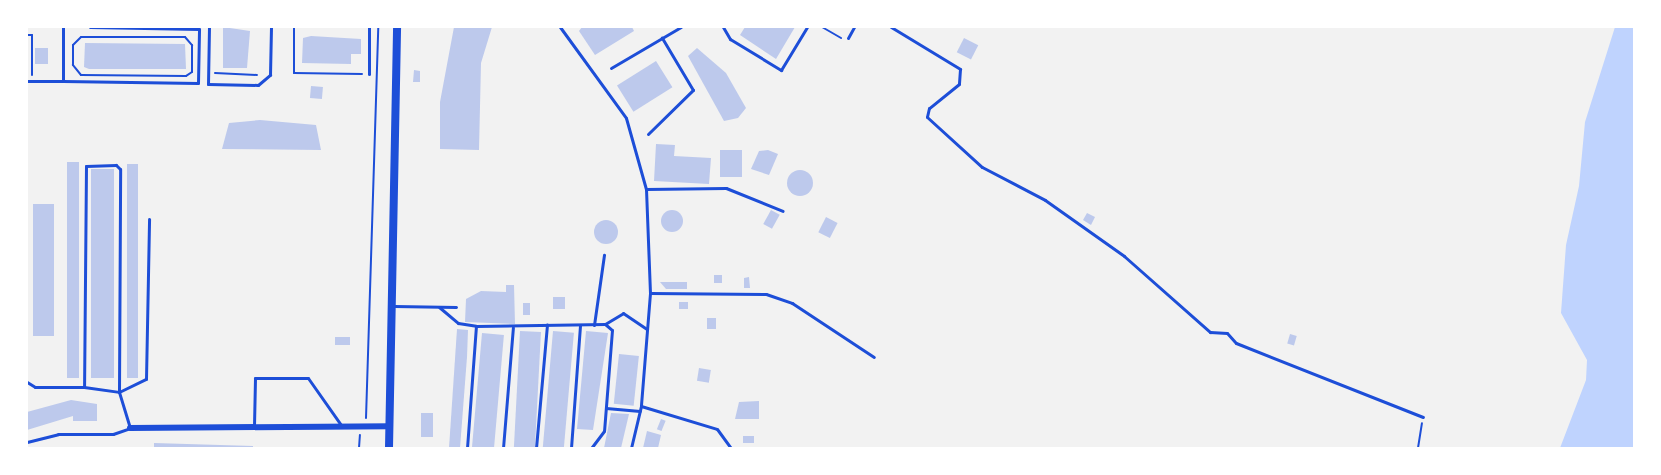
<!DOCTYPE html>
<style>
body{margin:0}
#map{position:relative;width:1661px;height:475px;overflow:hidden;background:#f2f2f2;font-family:Helvetica,sans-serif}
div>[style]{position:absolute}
.water>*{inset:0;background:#bfd3fe}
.building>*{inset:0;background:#bdc9ec;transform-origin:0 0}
.round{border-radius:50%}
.path>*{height:2px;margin:-1px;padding:0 1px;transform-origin:1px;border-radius:1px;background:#1d4ed8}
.service>*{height:3px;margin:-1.5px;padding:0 1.5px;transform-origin:1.5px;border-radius:1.5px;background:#1d4ed8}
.minor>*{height:6px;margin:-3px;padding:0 3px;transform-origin:3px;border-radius:3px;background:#1d4ed8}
.tertiary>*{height:8px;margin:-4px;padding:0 4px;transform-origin:4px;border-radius:4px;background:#1d4ed8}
span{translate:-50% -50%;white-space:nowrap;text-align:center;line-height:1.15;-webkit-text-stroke:4.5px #fff;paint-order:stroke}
.frame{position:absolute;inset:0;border:28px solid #fff;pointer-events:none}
</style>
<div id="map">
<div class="water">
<i style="clip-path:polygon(1615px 27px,1634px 27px,1634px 448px,1560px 448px,1586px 380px,1587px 360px,1561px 313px,1566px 245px,1579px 186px,1585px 122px)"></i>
</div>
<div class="building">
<i style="clip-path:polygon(223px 27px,250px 31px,247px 68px,223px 68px)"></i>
<i style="clip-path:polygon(454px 27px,492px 27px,481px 63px,479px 150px,440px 149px,440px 102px)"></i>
<i style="clip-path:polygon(582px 27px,632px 27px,634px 31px,595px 55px,579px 31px)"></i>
<i style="clip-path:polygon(745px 27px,795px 27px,776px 59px,740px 35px)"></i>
<i style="clip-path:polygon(311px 36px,361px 39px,361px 54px,351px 54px,351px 64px,302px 63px,303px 38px)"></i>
<i style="left:964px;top:38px;width:16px;height:16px;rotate:27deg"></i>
<i style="clip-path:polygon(85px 43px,185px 44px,186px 69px,89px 69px,84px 67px)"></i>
<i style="left:35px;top:48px;width:13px;height:16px"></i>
<i style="clip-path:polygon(697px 48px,726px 73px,746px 108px,738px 118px,724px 121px,688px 56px)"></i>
<i style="left:656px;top:61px;width:31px;height:46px;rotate:58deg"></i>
<i style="clip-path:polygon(414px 70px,420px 71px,420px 82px,413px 82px)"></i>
<i style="left:311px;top:86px;width:12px;height:12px;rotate:5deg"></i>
<i style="clip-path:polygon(260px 120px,316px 125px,321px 150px,222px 149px,229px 123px)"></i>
<i style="clip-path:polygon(656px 144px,675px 145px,674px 156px,711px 158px,709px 184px,654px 181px)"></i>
<i style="left:742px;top:150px;width:27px;height:22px;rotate:90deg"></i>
<i style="clip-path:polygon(768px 150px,778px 154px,769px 175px,751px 169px,759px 151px)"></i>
<i style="left:67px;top:162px;width:12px;height:216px"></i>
<i style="left:127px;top:164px;width:11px;height:214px"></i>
<i style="left:91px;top:169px;width:23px;height:209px"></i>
<i class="round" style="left:787px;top:170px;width:26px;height:26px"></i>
<i style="left:33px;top:204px;width:21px;height:132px"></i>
<i class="round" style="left:661px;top:210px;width:22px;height:22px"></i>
<i style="left:771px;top:210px;width:10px;height:16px;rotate:29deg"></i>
<i style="clip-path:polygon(1087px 213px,1095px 217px,1091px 225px,1083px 220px)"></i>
<i style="left:826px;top:217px;width:13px;height:17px;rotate:27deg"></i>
<i class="round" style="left:594px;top:220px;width:24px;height:24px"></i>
<i style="left:714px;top:275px;width:8px;height:8px"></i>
<i style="clip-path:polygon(749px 277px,750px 288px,744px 288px,744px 278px)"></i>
<i style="clip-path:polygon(660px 282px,687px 282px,687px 289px,666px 289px)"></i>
<i style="clip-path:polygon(506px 285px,514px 285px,515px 324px,465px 322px,466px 299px,481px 291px,506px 292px)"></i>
<i style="left:553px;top:297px;width:12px;height:12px"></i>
<i style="left:679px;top:302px;width:9px;height:7px"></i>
<i style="left:523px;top:303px;width:7px;height:12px"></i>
<i style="left:707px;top:318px;width:9px;height:11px"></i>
<i style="clip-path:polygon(457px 329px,468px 330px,467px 357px,460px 448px,449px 448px)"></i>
<i style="left:520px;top:331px;width:21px;height:117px;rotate:3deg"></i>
<i style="left:553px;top:331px;width:21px;height:117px;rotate:5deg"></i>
<i style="clip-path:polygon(586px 331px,608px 333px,593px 430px,577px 429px)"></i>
<i style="left:482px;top:333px;width:22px;height:115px;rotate:5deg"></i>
<i style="left:1290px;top:334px;width:7px;height:10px;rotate:16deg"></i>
<i style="left:335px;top:337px;width:15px;height:8px"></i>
<i style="left:619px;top:354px;width:20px;height:50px;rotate:6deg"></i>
<i style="left:699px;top:368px;width:12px;height:13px;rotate:9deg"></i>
<i style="clip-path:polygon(71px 400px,97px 404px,97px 421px,73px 421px,73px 416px,27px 430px,27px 412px)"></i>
<i style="clip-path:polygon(759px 401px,759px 419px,735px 419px,739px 402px)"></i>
<i style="left:421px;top:413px;width:12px;height:24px"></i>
<i style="clip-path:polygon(611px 413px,629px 414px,621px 448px,604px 448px)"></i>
<i style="left:661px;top:419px;width:5px;height:11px;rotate:22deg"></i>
<i style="clip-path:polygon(647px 431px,661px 435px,658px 448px,643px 448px)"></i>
<i style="left:743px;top:436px;width:11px;height:7px"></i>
<i style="clip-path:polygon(154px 443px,253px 446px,253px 448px,154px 448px)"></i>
</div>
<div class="path">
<i style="left:294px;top:27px;width:46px;rotate:90deg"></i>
<i style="left:294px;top:73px;width:68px;rotate:0.8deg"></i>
<i style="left:822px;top:27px;width:22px;rotate:30deg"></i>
<i style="left:27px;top:35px;width:5px"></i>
<i style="left:32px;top:35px;width:40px;rotate:90deg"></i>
<i style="left:81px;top:37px;width:104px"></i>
<i style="left:185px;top:37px;width:11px;rotate:49deg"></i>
<i style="left:192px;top:45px;width:27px;rotate:90deg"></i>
<i style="left:192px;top:72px;width:7px;rotate:146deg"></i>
<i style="left:186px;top:76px;width:105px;rotate:-179.5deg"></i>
<i style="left:81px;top:75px;width:13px;rotate:-129deg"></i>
<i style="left:73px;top:65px;width:20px;rotate:-90deg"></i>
<i style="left:73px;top:45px;width:11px;rotate:-45deg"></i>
<i style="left:215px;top:73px;width:42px;rotate:2.7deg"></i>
<i style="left:366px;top:418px;width:391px;rotate:-88.2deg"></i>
<i style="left:359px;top:448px;width:13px;rotate:-86deg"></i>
<i style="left:1418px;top:448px;width:25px;rotate:-81deg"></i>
</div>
<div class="service">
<i style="left:209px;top:27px;width:57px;rotate:91deg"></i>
<i style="left:208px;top:84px;width:50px;rotate:1.1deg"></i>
<i style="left:258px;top:85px;width:16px;rotate:-40deg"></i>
<i style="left:270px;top:75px;width:48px;rotate:-88.8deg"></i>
<i style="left:560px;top:27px;width:112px;rotate:54deg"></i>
<i style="left:626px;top:118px;width:74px;rotate:74.3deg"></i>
<i style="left:646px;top:189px;width:104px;rotate:87.8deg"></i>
<i style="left:650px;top:293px;width:113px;rotate:94.6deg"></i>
<i style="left:641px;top:406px;width:79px;rotate:16.8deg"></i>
<i style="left:717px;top:429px;width:24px;rotate:54deg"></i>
<i style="left:723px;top:27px;width:14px;rotate:60deg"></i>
<i style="left:730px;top:39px;width:60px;rotate:31.3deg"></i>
<i style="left:781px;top:70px;width:50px;rotate:-58.8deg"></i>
<i style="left:891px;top:27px;width:81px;rotate:31.3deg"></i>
<i style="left:960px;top:69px;width:15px;rotate:94deg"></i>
<i style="left:959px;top:84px;width:38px;rotate:141deg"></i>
<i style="left:929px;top:108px;width:9px;rotate:103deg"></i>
<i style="left:927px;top:117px;width:74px;rotate:42.3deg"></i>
<i style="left:982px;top:167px;width:71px;rotate:27.6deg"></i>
<i style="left:1045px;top:200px;width:97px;rotate:35.3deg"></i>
<i style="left:1124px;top:256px;width:115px;rotate:41.5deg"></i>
<i style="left:1210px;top:332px;width:17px;rotate:3deg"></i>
<i style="left:1227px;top:333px;width:13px;rotate:48deg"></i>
<i style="left:1236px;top:343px;width:201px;rotate:21.6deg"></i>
<i style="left:848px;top:38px;width:13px;rotate:-61deg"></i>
<i style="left:611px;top:68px;width:81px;rotate:-30.4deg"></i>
<i style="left:369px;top:74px;width:47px;rotate:-90deg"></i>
<i style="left:27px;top:81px;width:36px"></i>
<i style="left:63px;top:81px;width:54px;rotate:-90deg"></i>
<i style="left:63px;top:81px;width:135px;rotate:0.8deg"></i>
<i style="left:198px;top:83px;width:54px;rotate:-88.9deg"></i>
<i style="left:199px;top:29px;width:109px;rotate:-178.9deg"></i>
<i style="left:648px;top:134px;width:63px;rotate:-44.4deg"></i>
<i style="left:693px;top:90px;width:61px;rotate:-120.8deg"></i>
<i style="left:646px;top:189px;width:80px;rotate:-0.7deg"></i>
<i style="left:726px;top:188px;width:61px;rotate:22deg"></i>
<i style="left:650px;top:293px;width:116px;rotate:0.5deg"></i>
<i style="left:766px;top:294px;width:28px;rotate:19deg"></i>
<i style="left:792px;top:303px;width:98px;rotate:33.4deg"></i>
<i style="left:394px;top:306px;width:62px;rotate:0.9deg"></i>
<i style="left:439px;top:307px;width:25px;rotate:40deg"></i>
<i style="left:458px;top:323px;width:18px;rotate:9deg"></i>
<i style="left:476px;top:326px;width:129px;rotate:-0.9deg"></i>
<i style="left:605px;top:324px;width:9px;rotate:41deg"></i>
<i style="left:612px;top:330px;width:101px;rotate:94.5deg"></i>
<i style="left:604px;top:431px;width:21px;rotate:127deg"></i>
<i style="left:605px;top:324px;width:21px;rotate:-31deg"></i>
<i style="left:623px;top:313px;width:29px;rotate:34deg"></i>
<i style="left:594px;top:325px;width:71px;rotate:-81.9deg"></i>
<i style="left:27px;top:382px;width:9px;rotate:32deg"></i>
<i style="left:35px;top:387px;width:49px"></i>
<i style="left:606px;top:408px;width:34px;rotate:5deg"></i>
<i style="left:254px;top:426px;width:48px;rotate:-88.8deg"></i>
<i style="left:255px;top:378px;width:53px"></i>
<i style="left:308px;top:378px;width:57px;rotate:54.9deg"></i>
<i style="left:27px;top:442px;width:32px;rotate:-14deg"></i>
<i style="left:58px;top:434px;width:55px"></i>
<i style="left:113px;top:434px;width:18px;rotate:-19deg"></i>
<i style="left:130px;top:428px;width:38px;rotate:-107deg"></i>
<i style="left:119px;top:392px;width:223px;rotate:-89.7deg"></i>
<i style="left:120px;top:169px;width:6px;rotate:-135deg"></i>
<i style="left:116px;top:165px;width:30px;rotate:178deg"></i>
<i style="left:86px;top:166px;width:221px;rotate:90.5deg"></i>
<i style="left:84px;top:387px;width:35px;rotate:8deg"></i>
<i style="left:119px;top:392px;width:30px;rotate:-26deg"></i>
<i style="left:146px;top:379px;width:160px;rotate:-88.9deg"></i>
<i style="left:467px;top:448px;width:122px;rotate:-85.8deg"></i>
<i style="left:503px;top:448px;width:121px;rotate:-85.3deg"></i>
<i style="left:536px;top:448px;width:124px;rotate:-84.9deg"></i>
<i style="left:571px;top:448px;width:123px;rotate:-85.8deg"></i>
<i style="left:631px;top:448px;width:43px;rotate:-76.6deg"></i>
</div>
<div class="minor">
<i style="left:130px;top:428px;width:260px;rotate:-0.4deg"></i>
</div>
<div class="tertiary">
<i style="left:389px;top:448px;width:421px;rotate:-88.9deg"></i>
</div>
<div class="frame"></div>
</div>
